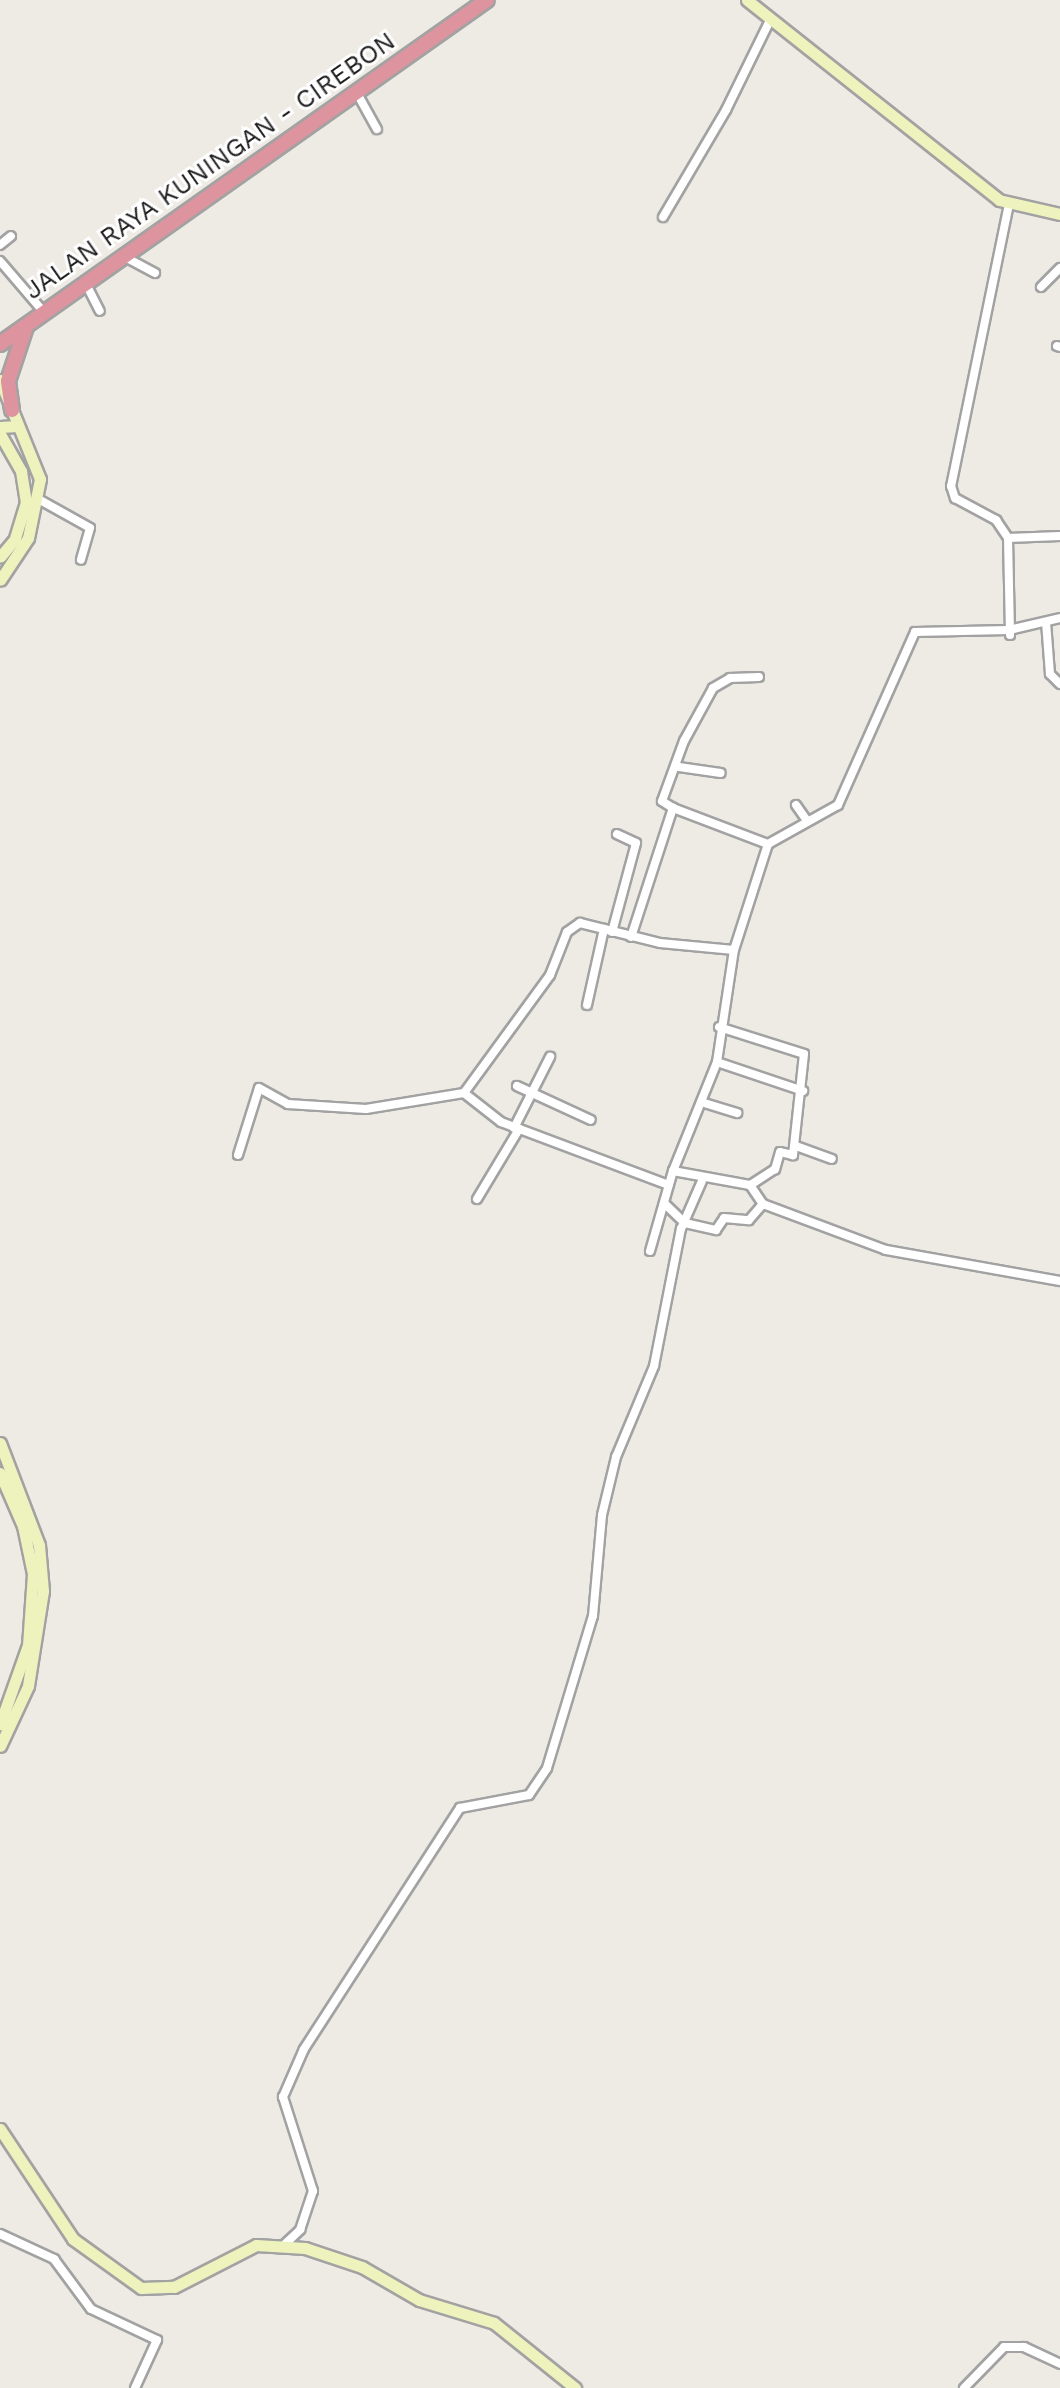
<!DOCTYPE html>
<style>
body{margin:0}
#map{position:relative;width:1060px;height:2388px;overflow:hidden;background:#eeebe5;font-family:"Work Sans",sans-serif}
div>[style]{position:absolute}
.roads{filter:drop-shadow(2px 0 #a2a2a2) drop-shadow(-2px 0 #a2a2a2) drop-shadow(0 2px #a2a2a2) drop-shadow(0 -2px #a2a2a2)}
.street>*{height:8px;margin:-4px;padding:0 4px;transform-origin:4px;border-radius:4px;background:#fff}
.secondary>*{height:11px;margin:-5.5px;padding:0 5.5px;transform-origin:5.5px;border-radius:5.5px;background:#eef3be}
.highway>*{height:14px;margin:-7px;padding:0 7px;transform-origin:7px;border-radius:7px;background:#de949f}
span{translate:-50% -50%;white-space:nowrap;text-align:center;line-height:1.15;-webkit-text-stroke:6px #fff;paint-order:stroke}
.street-label{font-size:26px;color:#1e1e1e}
</style>
<div id="map">
<div class="roads">
<div class="street">
<i style="left:358px;top:95px;width:39px;rotate:61deg"></i>
<i style="left:1009px;top:204px;width:288px;rotate:101.6deg"></i>
<i style="left:951px;top:486px;width:13px;rotate:72deg"></i>
<i style="left:955px;top:498px;width:47px;rotate:28.2deg"></i>
<i style="left:996px;top:520px;width:22px;rotate:56deg"></i>
<i style="left:1008px;top:538px;width:97px;rotate:88.8deg"></i>
<i style="left:663px;top:217px;width:124px;rotate:-59.5deg"></i>
<i style="left:726px;top:110px;width:102px;rotate:-63.9deg"></i>
<i style="left:0;top:245px;width:14px;rotate:-39deg"></i>
<i style="left:125px;top:257px;width:34px;rotate:28deg"></i>
<i style="left:0;top:261px;width:65px;rotate:49.4deg"></i>
<i style="left:86px;top:284px;width:30px;rotate:63deg"></i>
<i style="left:1041px;top:287px;width:27px;rotate:-45deg"></i>
<i style="left:1057px;top:346px;width:3px;rotate:18deg"></i>
<i style="left:40px;top:500px;width:57px;rotate:29.2deg"></i>
<i style="left:90px;top:528px;width:33px;rotate:106deg"></i>
<i style="left:1008px;top:538px;width:52px;rotate:-2.2deg"></i>
<i style="left:1046px;top:622px;width:52px;rotate:85.6deg"></i>
<i style="left:1050px;top:674px;width:14px;rotate:45deg"></i>
<i style="left:679px;top:767px;width:42px;rotate:8.1deg"></i>
<i style="left:796px;top:805px;width:19px;rotate:55deg"></i>
<i style="left:673px;top:808px;width:13px;rotate:-148deg"></i>
<i style="left:662px;top:801px;width:64px;rotate:-69.9deg"></i>
<i style="left:684px;top:741px;width:60px;rotate:-61.3deg"></i>
<i style="left:713px;top:688px;width:20px;rotate:-30deg"></i>
<i style="left:730px;top:678px;width:29px;rotate:-2deg"></i>
<i style="left:612px;top:932px;width:92px;rotate:-74.9deg"></i>
<i style="left:636px;top:843px;width:21px;rotate:-155deg"></i>
<i style="left:631px;top:937px;width:136px;rotate:-72deg"></i>
<i style="left:673px;top:808px;width:102px;rotate:20.8deg"></i>
<i style="left:768px;top:844px;width:80px;rotate:-29.1deg"></i>
<i style="left:838px;top:805px;width:189px;rotate:-66deg"></i>
<i style="left:915px;top:632px;width:94px;rotate:-1.2deg"></i>
<i style="left:1009px;top:630px;width:52px;rotate:-13.2deg"></i>
<i style="left:587px;top:1005px;width:78px;rotate:-77.4deg"></i>
<i style="left:719px;top:1027px;width:89px;rotate:17.6deg"></i>
<i style="left:804px;top:1054px;width:102px;rotate:96.2deg"></i>
<i style="left:793px;top:1155px;width:13px;rotate:-167deg"></i>
<i style="left:780px;top:1152px;width:18px;rotate:106deg"></i>
<i style="left:775px;top:1169px;width:30px;rotate:147deg"></i>
<i style="left:750px;top:1185px;width:23px;rotate:56deg"></i>
<i style="left:763px;top:1204px;width:131px;rotate:20.5deg"></i>
<i style="left:886px;top:1250px;width:177px;rotate:10.1deg"></i>
<i style="left:717px;top:1062px;width:91px;rotate:18.6deg"></i>
<i style="left:517px;top:1086px;width:81px;rotate:24.7deg"></i>
<i style="left:464px;top:1093px;width:47px;rotate:38.1deg"></i>
<i style="left:501px;top:1122px;width:179px;rotate:20.6deg"></i>
<i style="left:701px;top:1102px;width:38px;rotate:17deg"></i>
<i style="left:514px;top:1128px;width:80px;rotate:-63.1deg"></i>
<i style="left:796px;top:1146px;width:38px;rotate:20deg"></i>
<i style="left:238px;top:1155px;width:70px;rotate:-72.6deg"></i>
<i style="left:259px;top:1088px;width:33px;rotate:29deg"></i>
<i style="left:288px;top:1104px;width:78px;rotate:3.7deg"></i>
<i style="left:366px;top:1109px;width:99px;rotate:-9.3deg"></i>
<i style="left:464px;top:1093px;width:146px;rotate:-53.9deg"></i>
<i style="left:550px;top:975px;width:46px;rotate:-68.4deg"></i>
<i style="left:567px;top:932px;width:16px;rotate:-35deg"></i>
<i style="left:580px;top:923px;width:82px;rotate:14deg"></i>
<i style="left:660px;top:943px;width:74px;rotate:5.4deg"></i>
<i style="left:673px;top:1171px;width:78px;rotate:10.3deg"></i>
<i style="left:477px;top:1199px;width:82px;rotate:-59deg"></i>
<i style="left:664px;top:1203px;width:29px;rotate:44deg"></i>
<i style="left:685px;top:1223px;width:32px;rotate:13deg"></i>
<i style="left:716px;top:1230px;width:14px;rotate:-56deg"></i>
<i style="left:724px;top:1218px;width:25px;rotate:5deg"></i>
<i style="left:749px;top:1220px;width:21px;rotate:-49deg"></i>
<i style="left:650px;top:1251px;width:83px;rotate:-74deg"></i>
<i style="left:673px;top:1171px;width:118px;rotate:-68deg"></i>
<i style="left:717px;top:1062px;width:113px;rotate:-81.4deg"></i>
<i style="left:734px;top:950px;width:111px;rotate:-72.2deg"></i>
<i style="left:0;top:2234px;width:60px;rotate:24.8deg"></i>
<i style="left:54px;top:2259px;width:62px;rotate:53.5deg"></i>
<i style="left:91px;top:2309px;width:73px;rotate:25.2deg"></i>
<i style="left:157px;top:2340px;width:53px;rotate:114.6deg"></i>
<i style="left:285px;top:2244px;width:21px;rotate:-43deg"></i>
<i style="left:300px;top:2230px;width:41px;rotate:-71.6deg"></i>
<i style="left:313px;top:2191px;width:99px;rotate:-107.7deg"></i>
<i style="left:283px;top:2097px;width:52px;rotate:-66.4deg"></i>
<i style="left:304px;top:2049px;width:287px;rotate:-57.1deg"></i>
<i style="left:460px;top:1808px;width:70px;rotate:-10.7deg"></i>
<i style="left:529px;top:1795px;width:32px;rotate:-56deg"></i>
<i style="left:547px;top:1768px;width:159px;rotate:-73.2deg"></i>
<i style="left:593px;top:1616px;width:101px;rotate:-84.9deg"></i>
<i style="left:602px;top:1515px;width:60px;rotate:-76.4deg"></i>
<i style="left:616px;top:1457px;width:99px;rotate:-67.3deg"></i>
<i style="left:654px;top:1366px;width:140px;rotate:-78.9deg"></i>
<i style="left:681px;top:1229px;width:52px;rotate:-66.4deg"></i>
<i style="left:964px;top:2388px;width:57px;rotate:-45.7deg"></i>
<i style="left:1004px;top:2347px;width:20px"></i>
<i style="left:1024px;top:2347px;width:40px;rotate:25deg"></i>
</div>
<div class="secondary">
<i style="left:747px;top:0;width:322px;rotate:38.4deg"></i>
<i style="left:999px;top:200px;width:63px;rotate:12.9deg"></i>
<i style="left:0;top:380px;width:107px;rotate:68deg"></i>
<i style="left:40px;top:479px;width:60px;rotate:101.5deg"></i>
<i style="left:28px;top:538px;width:50px;rotate:123.7deg"></i>
<i style="left:0;top:427px;width:17px;rotate:-3deg"></i>
<i style="left:0;top:434px;width:43px;rotate:60.4deg"></i>
<i style="left:21px;top:471px;width:31px;rotate:81deg"></i>
<i style="left:26px;top:502px;width:39px;rotate:107deg"></i>
<i style="left:15px;top:539px;width:23px;rotate:130deg"></i>
<i style="left:0;top:1443px;width:109px;rotate:69.1deg"></i>
<i style="left:39px;top:1545px;width:46px;rotate:85deg"></i>
<i style="left:43px;top:1591px;width:96px;rotate:99deg"></i>
<i style="left:28px;top:1686px;width:66px;rotate:115deg"></i>
<i style="left:0;top:1473px;width:58px;rotate:66.5deg"></i>
<i style="left:23px;top:1526px;width:49px;rotate:78.2deg"></i>
<i style="left:33px;top:1574px;width:71px;rotate:94deg"></i>
<i style="left:28px;top:1645px;width:84px;rotate:109.5deg"></i>
<i style="left:0;top:2129px;width:132px;rotate:56.4deg"></i>
<i style="left:73px;top:2239px;width:84px;rotate:35.8deg"></i>
<i style="left:141px;top:2288px;width:33px;rotate:-2deg"></i>
<i style="left:174px;top:2287px;width:92px;rotate:-27.1deg"></i>
<i style="left:256px;top:2245px;width:49px;rotate:3.5deg"></i>
<i style="left:305px;top:2248px;width:60px;rotate:18.4deg"></i>
<i style="left:362px;top:2267px;width:66px;rotate:30.1deg"></i>
<i style="left:419px;top:2300px;width:78px;rotate:17deg"></i>
<i style="left:494px;top:2323px;width:104px;rotate:38.7deg"></i>
</div>
<div class="highway">
<i style="left:0;top:344px;width:596px;rotate:-35.24deg"></i>
<i style="left:12px;top:410px;width:29px;rotate:-98deg"></i>
<i style="left:8px;top:381px;width:57px;rotate:-71.6deg"></i>
</div>
</div>
<div class="street-label">
<span style="left:210px;top:166px;rotate:-35deg">JALAN RAYA KUNINGAN - CIREBON</span>
</div>
</div>
